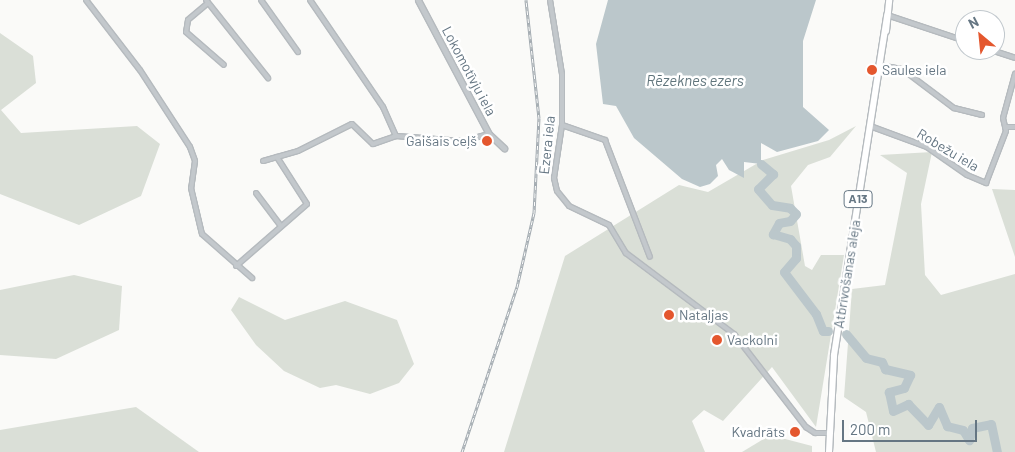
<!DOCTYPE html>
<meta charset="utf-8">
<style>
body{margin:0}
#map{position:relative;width:1015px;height:452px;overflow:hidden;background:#fafaf8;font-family:Barlow,sans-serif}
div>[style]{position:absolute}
.green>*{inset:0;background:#dadfd7}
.water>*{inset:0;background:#bbc7cb}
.river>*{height:9px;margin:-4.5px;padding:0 4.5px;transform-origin:4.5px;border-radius:4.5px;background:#bbc7cb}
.roads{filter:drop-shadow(1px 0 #b5babe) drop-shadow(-1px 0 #b5babe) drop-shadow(0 1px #b5babe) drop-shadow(0 -1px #b5babe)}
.minor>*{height:4px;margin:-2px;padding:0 2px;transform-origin:2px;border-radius:2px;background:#c3c8cc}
.tertiary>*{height:5px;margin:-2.5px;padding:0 2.5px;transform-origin:2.5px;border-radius:2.5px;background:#c3c8cc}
.primary>*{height:6px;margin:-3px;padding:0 3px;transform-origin:3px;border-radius:3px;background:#fff}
.rail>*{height:3px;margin-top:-1.5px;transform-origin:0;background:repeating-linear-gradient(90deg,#fff 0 4px,#a2aab0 0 8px);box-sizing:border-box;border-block:1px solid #a2aab0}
.dots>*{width:14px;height:14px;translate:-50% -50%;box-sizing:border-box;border:2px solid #fff;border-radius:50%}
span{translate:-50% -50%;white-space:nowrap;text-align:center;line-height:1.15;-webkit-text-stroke:5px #fff;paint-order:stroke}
.shield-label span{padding:1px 4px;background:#fff;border:1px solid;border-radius:4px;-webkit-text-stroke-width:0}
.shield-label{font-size:12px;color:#657683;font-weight:700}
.poi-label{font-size:14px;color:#657683}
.left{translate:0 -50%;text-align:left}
.right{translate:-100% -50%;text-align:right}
.street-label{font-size:14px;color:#657683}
.water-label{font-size:15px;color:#60757c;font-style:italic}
.north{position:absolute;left:955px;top:10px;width:50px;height:50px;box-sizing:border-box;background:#fff;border:1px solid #c1c8cd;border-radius:50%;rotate:332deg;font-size:14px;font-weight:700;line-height:20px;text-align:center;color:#657683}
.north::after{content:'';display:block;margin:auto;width:18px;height:22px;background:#e4572e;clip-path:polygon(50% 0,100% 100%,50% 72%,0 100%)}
.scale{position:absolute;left:842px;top:420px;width:135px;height:22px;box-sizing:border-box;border:2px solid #657683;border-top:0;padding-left:6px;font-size:15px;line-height:18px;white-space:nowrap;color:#657683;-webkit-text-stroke:4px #fff;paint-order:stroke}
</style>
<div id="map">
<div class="green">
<i style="clip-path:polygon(0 33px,33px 56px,36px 83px,1px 110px,21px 133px,137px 126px,160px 144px,141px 196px,79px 225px,0 194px)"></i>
<i style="clip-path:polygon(856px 126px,830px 157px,808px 165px,791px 186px,805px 266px,812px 270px,821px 255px,844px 255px,816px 427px,772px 367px,723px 421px,704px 410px,692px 421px,705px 452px,504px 452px,565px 256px,679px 185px,708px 192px,763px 160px,829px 140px)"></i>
<i style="clip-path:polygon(932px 152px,921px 204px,925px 275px,941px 295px,1015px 274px,1015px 452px,876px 452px,866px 412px,844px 397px,852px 289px,885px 285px,907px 173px,880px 155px)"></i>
<i style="clip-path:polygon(992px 189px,1015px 190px,1015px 257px)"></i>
<i style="clip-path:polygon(74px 275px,122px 286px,119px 330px,56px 359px,0 355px,0 290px)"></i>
<i style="clip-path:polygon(239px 297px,285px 320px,345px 301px,397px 320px,414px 364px,399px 383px,370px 394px,336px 385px,320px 388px,284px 371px,256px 345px,231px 310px)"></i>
<i style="clip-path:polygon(136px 407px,199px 452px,0 452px,0 430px)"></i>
<i style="clip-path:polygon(770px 435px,812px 446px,812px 452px,742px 452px)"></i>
</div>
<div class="water">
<i style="clip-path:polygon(608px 0,816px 0,803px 41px,803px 107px,829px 130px,818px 141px,777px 152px,761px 143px,761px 164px,744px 162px,744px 178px,729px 170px,722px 159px,716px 165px,718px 176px,710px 184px,700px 187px,682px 179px,634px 138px,616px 106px,603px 104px,596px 44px)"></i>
</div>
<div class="river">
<i style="left:761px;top:164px;width:16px;rotate:40deg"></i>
<i style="left:773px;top:174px;width:21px;rotate:135deg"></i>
<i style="left:758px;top:189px;width:21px;rotate:49deg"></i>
<i style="left:772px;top:205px;width:18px;rotate:9deg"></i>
<i style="left:790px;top:208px;width:8px;rotate:45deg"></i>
<i style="left:796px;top:214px;width:9px;rotate:131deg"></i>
<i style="left:790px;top:221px;width:11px;rotate:170deg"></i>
<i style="left:779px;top:223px;width:13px;rotate:119deg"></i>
<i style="left:773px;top:234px;width:18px;rotate:16deg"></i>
<i style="left:790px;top:239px;width:9px;rotate:49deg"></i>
<i style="left:796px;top:246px;width:12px;rotate:90deg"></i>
<i style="left:796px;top:258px;width:18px;rotate:131deg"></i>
<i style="left:784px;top:272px;width:53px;rotate:52.7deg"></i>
<i style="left:816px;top:314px;width:18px;rotate:68deg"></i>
<i style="left:823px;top:331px;width:5px"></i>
<i style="left:846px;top:334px;width:31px;rotate:50deg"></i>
<i style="left:866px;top:358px;width:16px;rotate:14deg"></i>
<i style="left:882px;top:362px;width:8px;rotate:67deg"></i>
<i style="left:885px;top:369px;width:26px;rotate:13deg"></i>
<i style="left:910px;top:375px;width:14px;rotate:115deg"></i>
<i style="left:904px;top:388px;width:16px;rotate:165deg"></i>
<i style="left:889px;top:392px;width:19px;rotate:78deg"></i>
<i style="left:893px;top:411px;width:17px;rotate:-25deg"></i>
<i style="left:908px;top:404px;width:29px;rotate:46deg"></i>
<i style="left:928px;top:425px;width:21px;rotate:-59deg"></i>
<i style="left:939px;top:407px;width:21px;rotate:67deg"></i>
<i style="left:947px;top:426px;width:16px;rotate:14deg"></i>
<i style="left:963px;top:430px;width:12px;rotate:59deg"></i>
<i style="left:969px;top:440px;width:12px;rotate:-76deg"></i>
<i style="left:972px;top:428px;width:19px;rotate:-12deg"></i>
<i style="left:991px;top:424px;width:29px;rotate:78deg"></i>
</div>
<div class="roads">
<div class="minor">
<i style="left:86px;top:0;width:88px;rotate:52.4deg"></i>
<i style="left:140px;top:70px;width:92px;rotate:57deg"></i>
<i style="left:190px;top:147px;width:15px;rotate:70deg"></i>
<i style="left:195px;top:161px;width:27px;rotate:98deg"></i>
<i style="left:191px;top:188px;width:47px;rotate:76.6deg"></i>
<i style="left:202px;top:234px;width:67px;rotate:41.3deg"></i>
<i style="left:206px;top:0;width:100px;rotate:51.5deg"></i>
<i style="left:261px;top:0;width:64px;rotate:54.6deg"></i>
<i style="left:310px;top:0;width:130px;rotate:55.7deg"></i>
<i style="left:383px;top:107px;width:32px;rotate:66deg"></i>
<i style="left:550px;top:0;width:75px;rotate:80.8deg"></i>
<i style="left:562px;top:74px;width:51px;rotate:90deg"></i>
<i style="left:562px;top:125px;width:54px;rotate:98.6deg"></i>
<i style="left:554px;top:178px;width:13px;rotate:77deg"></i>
<i style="left:557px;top:191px;width:19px;rotate:51deg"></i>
<i style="left:569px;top:206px;width:44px;rotate:25.4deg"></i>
<i style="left:609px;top:225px;width:33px;rotate:59deg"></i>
<i style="left:626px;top:253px;width:135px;rotate:36.9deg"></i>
<i style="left:734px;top:334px;width:118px;rotate:52.3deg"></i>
<i style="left:806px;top:427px;width:11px;rotate:34deg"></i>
<i style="left:815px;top:433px;width:13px"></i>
<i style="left:208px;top:3px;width:26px;rotate:140deg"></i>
<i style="left:188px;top:20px;width:12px;rotate:99deg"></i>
<i style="left:186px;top:32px;width:50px;rotate:41deg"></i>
<i style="left:887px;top:15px;width:82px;rotate:18.4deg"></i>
<i style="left:991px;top:50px;width:25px;rotate:18deg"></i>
<i style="left:879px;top:65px;width:23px;rotate:10deg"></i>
<i style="left:902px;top:69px;width:65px;rotate:36.9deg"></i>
<i style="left:954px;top:108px;width:29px;rotate:14deg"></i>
<i style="left:562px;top:125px;width:46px;rotate:19.2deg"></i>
<i style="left:605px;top:140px;width:125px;rotate:69deg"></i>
<i style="left:870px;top:126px;width:61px;rotate:20.2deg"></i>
<i style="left:927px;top:147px;width:49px;rotate:35deg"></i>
<i style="left:967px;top:175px;width:21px;rotate:23deg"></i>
<i style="left:986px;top:183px;width:56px;rotate:-69deg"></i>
<i style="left:1006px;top:131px;width:13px;rotate:-103deg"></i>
<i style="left:1003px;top:118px;width:46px;rotate:-74.7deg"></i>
<i style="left:1005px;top:127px;width:10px"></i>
<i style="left:263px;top:161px;width:36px;rotate:-16deg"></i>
<i style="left:298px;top:151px;width:60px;rotate:-26.6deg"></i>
<i style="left:352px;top:124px;width:29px;rotate:44deg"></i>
<i style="left:373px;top:144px;width:24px;rotate:-19deg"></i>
<i style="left:396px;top:136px;width:67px;rotate:4.3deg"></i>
<i style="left:463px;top:141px;width:27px;rotate:-15deg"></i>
<i style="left:256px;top:193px;width:41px;rotate:52.9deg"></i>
<i style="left:236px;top:266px;width:94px;rotate:-41.1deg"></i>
<i style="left:307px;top:204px;width:56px;rotate:-122.6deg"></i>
</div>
<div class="tertiary">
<i style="left:418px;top:0;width:152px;rotate:62.1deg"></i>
<i style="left:489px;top:134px;width:21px;rotate:43deg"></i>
</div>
<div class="primary">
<i style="left:886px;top:31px;width:31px;rotate:-84deg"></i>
<i style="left:829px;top:452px;width:97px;rotate:-87deg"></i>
<i style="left:834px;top:355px;width:344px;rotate:-81.1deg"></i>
</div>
</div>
<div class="rail">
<i style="left:462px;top:452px;width:174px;rotate:-71.6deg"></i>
<i style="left:517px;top:287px;width:76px;rotate:-77.1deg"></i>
<i style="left:534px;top:213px;width:95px;rotate:-87deg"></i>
<i style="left:539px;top:118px;width:119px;rotate:-96.3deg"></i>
</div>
<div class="dots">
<i style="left:872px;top:70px;background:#e4572e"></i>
<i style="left:487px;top:141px;background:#e4572e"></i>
<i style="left:669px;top:315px;background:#e4572e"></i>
<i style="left:717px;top:340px;background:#e4572e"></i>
<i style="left:795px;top:432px;background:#e4572e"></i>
</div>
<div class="shield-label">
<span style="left:858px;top:199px">A13</span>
</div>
<div class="poi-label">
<span class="left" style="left:882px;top:70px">Saules iela</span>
<span class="right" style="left:477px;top:141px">Gaišais ceļš</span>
<span class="left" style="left:679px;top:315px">Nataļjas</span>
<span class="left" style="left:727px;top:340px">Vackolni</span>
<span class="right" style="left:785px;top:432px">Kvadrāts</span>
</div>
<div class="street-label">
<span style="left:469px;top:71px;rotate:62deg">Lokomotīvju iela</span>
<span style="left:547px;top:145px;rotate:-84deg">Ezera iela</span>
<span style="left:948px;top:150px;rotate:31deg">Robežu iela</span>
<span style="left:847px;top:274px;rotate:-81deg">Atbrīvošanas aleja</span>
</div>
<div class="water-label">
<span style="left:695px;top:81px">Rēzeknes ezers</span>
</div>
<div class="north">N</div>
<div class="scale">200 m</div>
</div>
